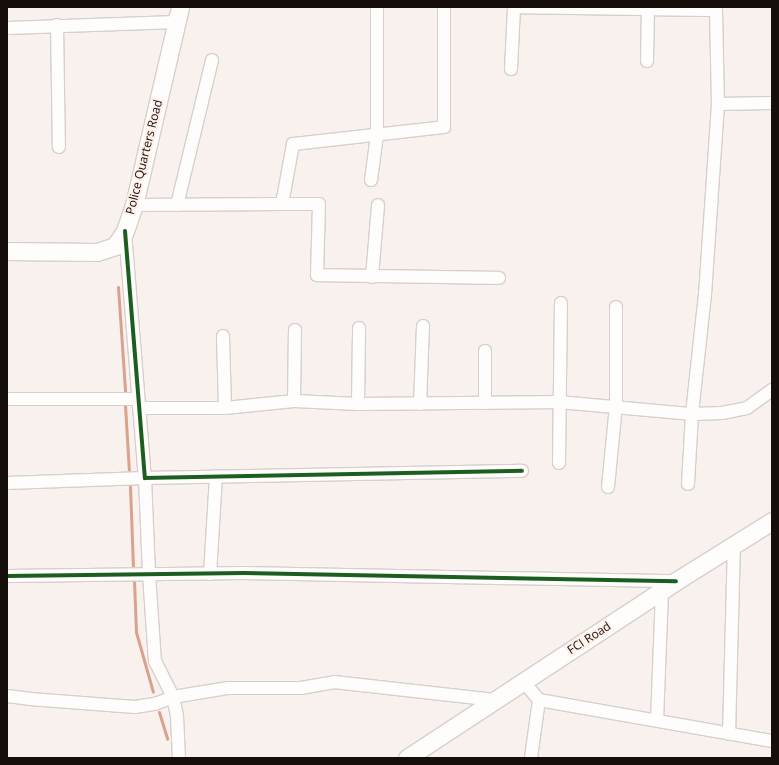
<!DOCTYPE html>
<style>
body{margin:0}
#map{position:relative;width:779px;height:765px;overflow:hidden;background:#f9f1ee;font-family:"Open Sans",sans-serif}
div>[style]{position:absolute}
.stream>*{height:3px;margin:-1.5px;padding:0 1.5px;transform-origin:1.5px;border-radius:1.5px;background:#daa28d}
.roads{filter:drop-shadow(1px 0 #d7cfcc) drop-shadow(-1px 0 #d7cfcc) drop-shadow(0 1px #d7cfcc) drop-shadow(0 -1px #d7cfcc)}
.street>*{height:12px;margin:-6px;padding:0 6px;transform-origin:6px;border-radius:6px;background:#fefdfc}
.secondary>*{height:17px;margin:-8.5px;padding:0 8.5px;transform-origin:8.5px;border-radius:8.5px;background:#fefdfc}
.cycleway>*{height:4px;margin:-2px;padding:0 2px;transform-origin:2px;border-radius:2px;background:#1b5e20}
span{translate:-50% -50%;white-space:nowrap;text-align:center;line-height:1.15;-webkit-text-stroke:4px #feefe9;paint-order:stroke}
.street-label{font-size:12px;color:#160e0b}
.frame{position:absolute;inset:0;border:8px solid #160e0b;pointer-events:none}
</style>
<div id="map">
<div class="stream">
<i style="left:118px;top:287px;width:104px;rotate:86.1deg"></i>
<i style="left:125px;top:405px;width:68px;rotate:86.6deg"></i>
<i style="left:130px;top:486px;width:83px;rotate:87.9deg"></i>
<i style="left:134px;top:580px;width:52px;rotate:87.8deg"></i>
<i style="left:136px;top:632px;width:62px;rotate:74.2deg"></i>
<i style="left:159px;top:712px;width:28px;rotate:73deg"></i>
</div>
<div class="roads">
<div class="street">
<i style="left:514px;top:7px;width:202px;rotate:0.9deg"></i>
<i style="left:716px;top:10px;width:94px;rotate:88.8deg"></i>
<i style="left:57px;top:25px;width:122px;rotate:89.1deg"></i>
<i style="left:7px;top:28px;width:170px;rotate:-2deg"></i>
<i style="left:647px;top:61px;width:51px;rotate:-88.9deg"></i>
<i style="left:511px;top:69px;width:62px;rotate:-87.2deg"></i>
<i style="left:772px;top:103px;width:54px;rotate:178.9deg"></i>
<i style="left:718px;top:104px;width:190px;rotate:93.9deg"></i>
<i style="left:705px;top:294px;width:121px;rotate:96.2deg"></i>
<i style="left:692px;top:414px;width:30px;rotate:-2deg"></i>
<i style="left:722px;top:413px;width:25px;rotate:-11deg"></i>
<i style="left:747px;top:408px;width:31px;rotate:-36deg"></i>
<i style="left:371px;top:180px;width:45px;rotate:-82.4deg"></i>
<i style="left:377px;top:135px;width:128px;rotate:-90deg"></i>
<i style="left:282px;top:204px;width:37px"></i>
<i style="left:319px;top:204px;width:71px;rotate:91.6deg"></i>
<i style="left:317px;top:275px;width:182px;rotate:0.9deg"></i>
<i style="left:134px;top:205px;width:148px;rotate:-0.4deg"></i>
<i style="left:282px;top:204px;width:61px;rotate:-79.6deg"></i>
<i style="left:293px;top:144px;width:152px;rotate:-6.4deg"></i>
<i style="left:444px;top:127px;width:120px;rotate:-90deg"></i>
<i style="left:177px;top:205px;width:149px;rotate:-76.4deg"></i>
<i style="left:125px;top:231px;width:248px;rotate:85.4deg"></i>
<i style="left:145px;top:478px;width:377px;rotate:-1.1deg"></i>
<i style="left:372px;top:277px;width:72px;rotate:-85.2deg"></i>
<i style="left:223px;top:336px;width:72px;rotate:88.4deg"></i>
<i style="left:485px;top:351px;width:52px;rotate:90deg"></i>
<i style="left:7px;top:399px;width:131px"></i>
<i style="left:294px;top:401px;width:71px;rotate:-89.2deg"></i>
<i style="left:358px;top:404px;width:76px;rotate:-89.2deg"></i>
<i style="left:420px;top:404px;width:78px;rotate:-87.8deg"></i>
<i style="left:139px;top:408px;width:86px"></i>
<i style="left:225px;top:408px;width:69px;rotate:-5.8deg"></i>
<i style="left:294px;top:401px;width:64px;rotate:2.7deg"></i>
<i style="left:358px;top:404px;width:201px;rotate:-0.6deg"></i>
<i style="left:559px;top:402px;width:134px;rotate:5.2deg"></i>
<i style="left:692px;top:414px;width:70px;rotate:93.3deg"></i>
<i style="left:559px;top:463px;width:160px;rotate:-89.3deg"></i>
<i style="left:7px;top:483px;width:138px;rotate:-2.1deg"></i>
<i style="left:145px;top:478px;width:96px;rotate:87.6deg"></i>
<i style="left:149px;top:574px;width:87px;rotate:86.1deg"></i>
<i style="left:155px;top:661px;width:40px;rotate:63.4deg"></i>
<i style="left:173px;top:697px;width:19px;rotate:78deg"></i>
<i style="left:177px;top:716px;width:42px;rotate:87.3deg"></i>
<i style="left:608px;top:487px;width:81px;rotate:-84.4deg"></i>
<i style="left:616px;top:406px;width:99px;rotate:-90deg"></i>
<i style="left:210px;top:574px;width:98px;rotate:-86.5deg"></i>
<i style="left:7px;top:576px;width:237px;rotate:-0.7deg"></i>
<i style="left:244px;top:573px;width:432px;rotate:1.1deg"></i>
<i style="left:523px;top:681px;width:25px;rotate:50deg"></i>
<i style="left:539px;top:700px;width:59px;rotate:97.9deg"></i>
<i style="left:7px;top:696px;width:23px;rotate:7deg"></i>
<i style="left:30px;top:699px;width:105px;rotate:4.4deg"></i>
<i style="left:135px;top:707px;width:20px;rotate:-9deg"></i>
<i style="left:155px;top:704px;width:19px;rotate:-21deg"></i>
<i style="left:173px;top:697px;width:56px;rotate:-9.3deg"></i>
<i style="left:228px;top:688px;width:73px"></i>
<i style="left:301px;top:688px;width:34px;rotate:-10deg"></i>
<i style="left:334px;top:682px;width:162px;rotate:6.4deg"></i>
<i style="left:539px;top:700px;width:237px;rotate:10deg"></i>
<i style="left:657px;top:721px;width:130px;rotate:-87.8deg"></i>
<i style="left:729px;top:734px;width:188px;rotate:-88.5deg"></i>
</div>
<div class="secondary">
<i style="left:7px;top:251px;width:90px;rotate:0.6deg"></i>
<i style="left:97px;top:252px;width:19px;rotate:-18deg"></i>
<i style="left:115px;top:246px;width:18px;rotate:-56deg"></i>
<i style="left:125px;top:231px;width:28px;rotate:-71deg"></i>
<i style="left:134px;top:205px;width:203px;rotate:-76.9deg"></i>
<i style="left:407px;top:758px;width:322px;rotate:-33.3deg"></i>
<i style="left:676px;top:581px;width:113px;rotate:-32deg"></i>
</div>
</div>
<div class="cycleway">
<i style="left:125px;top:231px;width:248px;rotate:85.4deg"></i>
<i style="left:145px;top:478px;width:377px;rotate:-1.1deg"></i>
<i style="left:7px;top:576px;width:237px;rotate:-0.7deg"></i>
<i style="left:244px;top:573px;width:432px;rotate:1.1deg"></i>
</div>
<div class="street-label">
<span style="left:144px;top:157px;rotate:-76deg">Police Quarters Road</span>
<span style="left:589px;top:638px;rotate:-33deg">FCI Road</span>
</div>
<div class="frame"></div>
</div>
